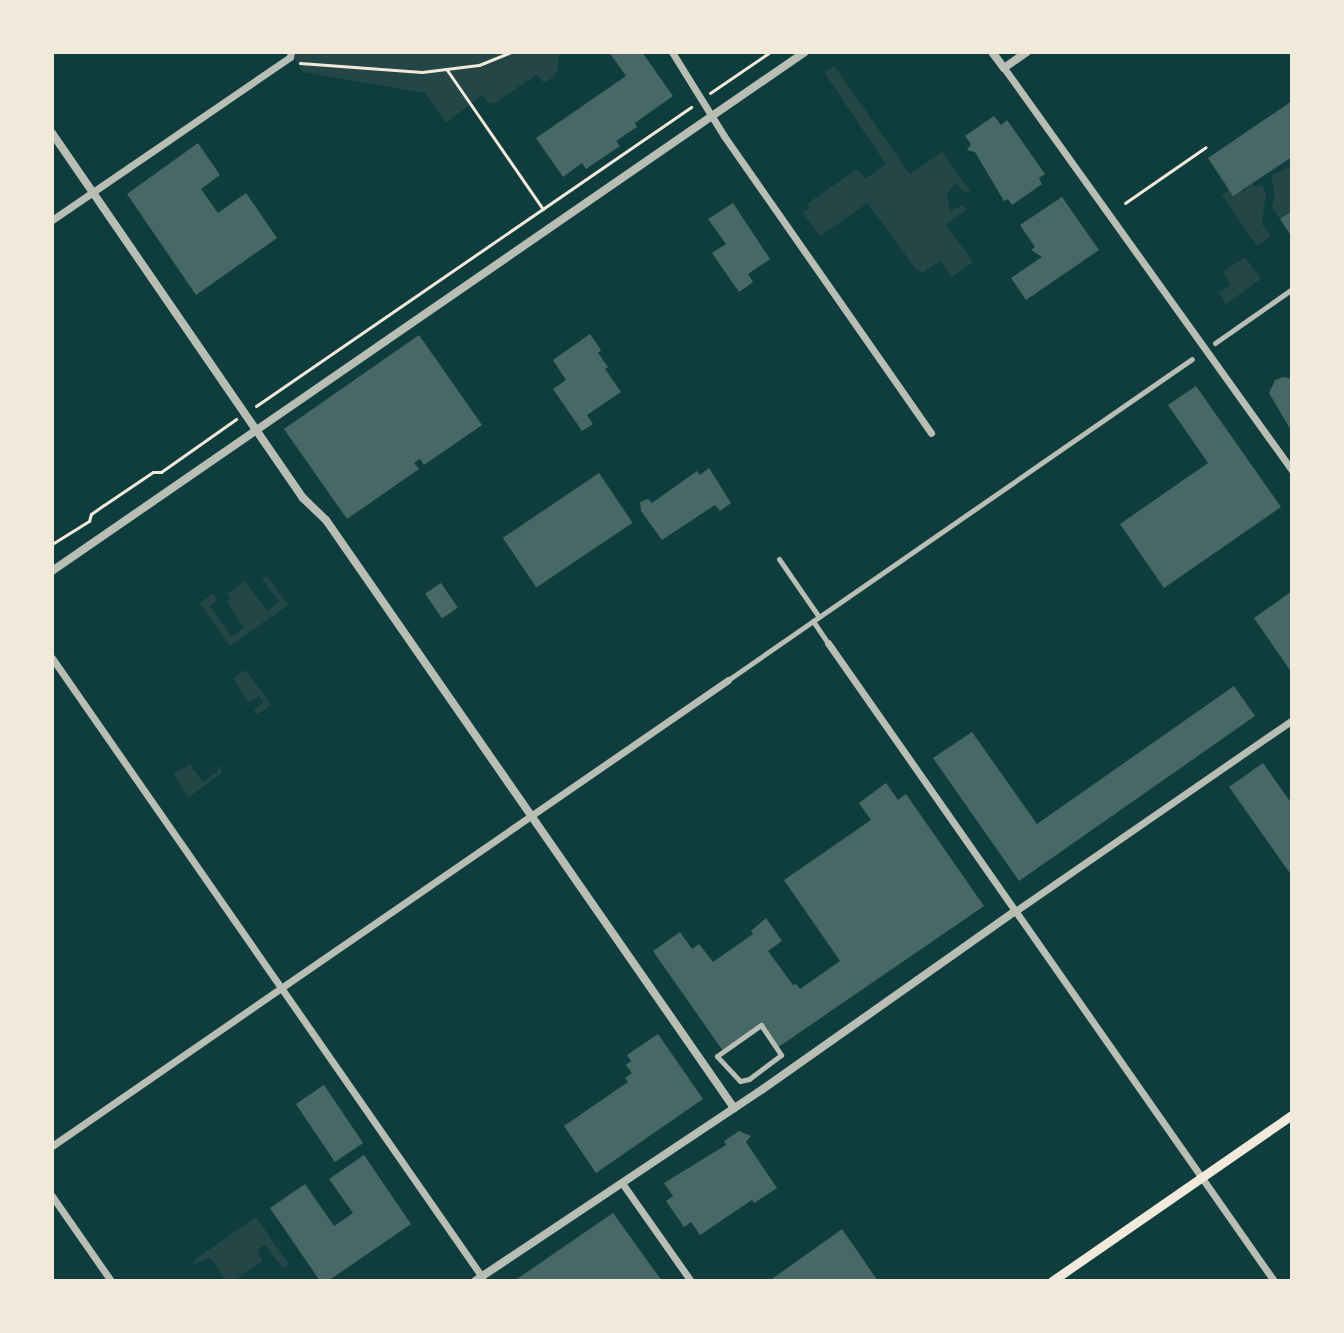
<!DOCTYPE html>
<style>
body{margin:0}
#map{position:relative;width:1344px;height:1333px;overflow:hidden;background:#0f3d3e;font-family:Ubuntu,sans-serif}
div>[style]{position:absolute}
.green>*{inset:0;background:#244646}
.building>*{inset:0;background:#486865;transform-origin:0 0}
.path>*{height:3px;margin:-1.5px;padding:0 1.5px;transform-origin:1.5px;border-radius:1.5px;background:#f1e9da}
.pedestrian>*{height:5px;margin:-2.5px;padding:0 2.5px;transform-origin:2.5px;border-radius:2.5px;background:#b8beb3}
.minor>*{height:7px;margin:-3.5px;padding:0 3.5px;transform-origin:3.5px;border-radius:3.5px;background:#b8beb3}
.tertiary>*{height:8px;margin:-4px;padding:0 4px;transform-origin:4px;border-radius:4px;background:#b8beb3}
.secondary>*{height:9px;margin:-4.5px;padding:0 4.5px;transform-origin:4.5px;border-radius:4.5px;background:#f1e9da}
span{translate:-50% -50%;white-space:nowrap;text-align:center;line-height:1.15;-webkit-text-stroke:6px #f1e9da;paint-order:stroke}
.frame{position:absolute;inset:0;border:54px solid #f1e9da;pointer-events:none}
</style>
<div id="map">
<div class="green">
<i style="clip-path:polygon(290px 52px,559px 52px,559px 53px,557px 72px,552px 78px,544px 83px,537px 74px,494px 104px,488px 103px,482px 95px,446px 123px,425px 93px,303px 72px)"></i>
<i style="clip-path:polygon(834px 66px,910px 174px,942px 152px,970px 191px,966px 193px,955px 183px,947px 195px,950px 211px,963px 205px,967px 209px,946px 225px,973px 262px,952px 277px,940px 261px,924px 272px,917px 271px,868px 203px,820px 236px,803px 213px,810px 208px,807px 204px,857px 169px,865px 179px,886px 164px,824px 72px)"></i>
<i style="clip-path:polygon(1292px 165px,1291px 211px,1280px 219px,1272px 208px,1275px 195px,1271px 176px)"></i>
<i style="clip-path:polygon(1252px 183px,1255px 187px,1262px 185px,1266px 194px,1262px 224px,1271px 236px,1257px 246px,1222px 195px,1229px 190px,1244px 191px)"></i>
<i style="clip-path:polygon(1245px 257px,1261px 279px,1226px 304px,1219px 293px,1231px 285px,1223px 272px)"></i>
<i style="clip-path:polygon(267px 576px,288px 605px,230px 646px,200px 603px,213px 593px,218px 600px,210px 606px,232px 637px,244px 628px,227px 602px,230px 599px,227px 594px,245px 581px,267px 611px,279px 602px,262px 579px)"></i>
<i style="clip-path:polygon(246px 670px,271px 705px,257px 714px,254px 710px,263px 702px,259px 696px,249px 703px,233px 678px)"></i>
<i style="clip-path:polygon(218px 763px,222px 773px,189px 797px,173px 774px,190px 765px,203px 782px,218px 771px)"></i>
<i style="clip-path:polygon(256px 1217px,289px 1265px,283px 1268px,265px 1245px,257px 1250px,262px 1261px,238px 1278px,240px 1281px,226px 1281px,210px 1258px,195px 1264px,193px 1261px)"></i>
</div>
<div class="building">
<i style="clip-path:polygon(609px 52px,642px 52px,673px 96px,635px 123px,637px 127px,616px 141px,620px 146px,586px 169px,582px 163px,563px 177px,536px 138px,626px 76px)"></i>
<i style="clip-path:polygon(1292px 101px,1292px 157px,1233px 196px,1208px 158px)"></i>
<i style="clip-path:polygon(994px 116px,1001px 125px,1007px 120px,1045px 174px,1039px 178px,1042px 184px,1012px 205px,1008px 199px,1004px 201px,975px 152px,967px 150px,971px 144px,965px 136px)"></i>
<i style="clip-path:polygon(198px 143px,220px 175px,201px 189px,218px 213px,246px 193px,277px 238px,196px 295px,127px 194px)"></i>
<i style="clip-path:polygon(1062px 197px,1099px 250px,1026px 300px,1011px 278px,1042px 257px,1031px 250px,1035px 247px,1020px 225px)"></i>
<i style="clip-path:polygon(733px 203px,770px 259px,748px 274px,753px 282px,739px 292px,712px 253px,726px 244px,708px 219px)"></i>
<i style="clip-path:polygon(1292px 211px,1292px 237px,1280px 219px)"></i>
<i style="clip-path:polygon(590px 334px,601px 350px,598px 353px,608px 367px,605px 369px,621px 392px,587px 415px,593px 424px,582px 431px,553px 389px,566px 380px,553px 360px)"></i>
<i style="clip-path:polygon(419px 335px,482px 425px,424px 465px,420px 459px,414px 463px,419px 469px,347px 519px,284px 429px)"></i>
<i style="clip-path:polygon(1284px 377px,1292px 379px,1292px 432px,1269px 393px,1275px 380px)"></i>
<i style="clip-path:polygon(1196px 386px,1281px 507px,1164px 588px,1120px 524px,1208px 463px,1168px 405px)"></i>
<i style="clip-path:polygon(709px 468px,731px 503px,720px 511px,715px 505px,662px 540px,641px 511px,640px 502px,648px 499px,652px 503px,697px 471px,700px 475px)"></i>
<i style="left:599px;top:473px;width:60px;height:116px;rotate:56deg"></i>
<i style="left:441px;top:583px;width:30px;height:19px;rotate:56deg"></i>
<i style="clip-path:polygon(1292px 591px,1292px 673px,1254px 618px)"></i>
<i style="clip-path:polygon(1234px 686px,1255px 716px,1019px 881px,933px 758px,972px 732px,1037px 824px)"></i>
<i style="clip-path:polygon(1263px 763px,1292px 804px,1292px 876px,1229px 787px)"></i>
<i style="clip-path:polygon(886px 783px,898px 800px,906px 794px,984px 906px,777px 1048px,761px 1025px,723px 1051px,653px 951px,680px 932px,692px 949px,699px 944px,713px 962px,753px 934px,751px 931px,766px 918px,782px 941px,768px 951px,793px 985px,796px 984px,800px 989px,840px 961px,784px 880px,871px 820px,859px 803px)"></i>
<i style="clip-path:polygon(658px 1034px,703px 1099px,596px 1173px,564px 1126px,628px 1082px,625px 1078px,632px 1073px,626px 1065px,631px 1061px,627px 1055px)"></i>
<i style="left:324px;top:1085px;width:70px;height:34px;rotate:56deg"></i>
<i style="clip-path:polygon(739px 1131px,751px 1136px,746px 1142px,777px 1188px,754px 1203px,752px 1200px,700px 1235px,691px 1222px,684px 1227px,666px 1201px,673px 1196px,664px 1183px,726px 1145px,724px 1141px)"></i>
<i style="clip-path:polygon(364px 1155px,411px 1224px,328px 1281px,320px 1281px,270px 1208px,305px 1184px,334px 1226px,353px 1213px,329px 1179px)"></i>
<i style="clip-path:polygon(613px 1213px,662px 1281px,514px 1281px)"></i>
<i style="clip-path:polygon(842px 1229px,878px 1281px,769px 1281px,838px 1232px)"></i>
</div>
<div class="path">
<i style="left:300px;top:63px;width:122px;rotate:4.2deg"></i>
<i style="left:422px;top:72px;width:57px;rotate:-7deg"></i>
<i style="left:479px;top:65px;width:35px;rotate:-22deg"></i>
<i style="left:447px;top:70px;width:169px;rotate:55.4deg"></i>
<i style="left:710px;top:93px;width:73px;rotate:-34.3deg"></i>
<i style="left:1125px;top:203px;width:98px;rotate:-34.7deg"></i>
<i style="left:256px;top:406px;width:528px;rotate:-34.5deg"></i>
<i style="left:52px;top:544px;width:44px;rotate:-31.9deg"></i>
<i style="left:89px;top:521px;width:7px;rotate:-74deg"></i>
<i style="left:91px;top:514px;width:16px;rotate:-35deg"></i>
<i style="left:104px;top:505px;width:59px;rotate:-34deg"></i>
<i style="left:153px;top:472px;width:8px"></i>
<i style="left:161px;top:472px;width:92px;rotate:-35.2deg"></i>
</div>
<div class="pedestrian">
<i style="left:1215px;top:343px;width:94px;rotate:-35deg"></i>
<i style="left:779px;top:559px;width:70px;rotate:55.4deg"></i>
<i style="left:813px;top:621px;width:27px;rotate:56deg"></i>
<i style="left:728px;top:680px;width:564px;rotate:-34.68deg"></i>
<i style="left:761px;top:1025px;width:36px;rotate:56deg"></i>
<i style="left:781px;top:1055px;width:40px;rotate:143deg"></i>
<i style="left:749px;top:1079px;width:9px;rotate:167deg"></i>
<i style="left:740px;top:1081px;width:34px;rotate:-133deg"></i>
<i style="left:717px;top:1056px;width:54px;rotate:-35.2deg"></i>
</div>
<div class="minor">
<i style="left:672px;top:52px;width:99px;rotate:58.2deg"></i>
<i style="left:724px;top:136px;width:362px;rotate:55.1deg"></i>
<i style="left:1004px;top:68px;width:495px;rotate:54.4deg"></i>
<i style="left:52px;top:220px;width:288px;rotate:-34.4deg"></i>
<i style="left:290px;top:57px;width:5px;rotate:-79deg"></i>
<i style="left:828px;top:643px;width:778px;rotate:55.04deg"></i>
<i style="left:52px;top:658px;width:754px;rotate:55.21deg"></i>
<i style="left:1014px;top:912px;width:338px;rotate:-34.6deg"></i>
<i style="left:52px;top:1146px;width:821px;rotate:-34.58deg"></i>
<i style="left:622px;top:1183px;width:120px;rotate:54.9deg"></i>
<i style="left:52px;top:1196px;width:103px;rotate:55.2deg"></i>
</div>
<div class="tertiary">
<i style="left:992px;top:52px;width:20px;rotate:53deg"></i>
<i style="left:1004px;top:68px;width:28px;rotate:-35deg"></i>
<i style="left:52px;top:133px;width:443px;rotate:55.5deg"></i>
<i style="left:303px;top:498px;width:32px;rotate:44deg"></i>
<i style="left:326px;top:520px;width:716px;rotate:55.24deg"></i>
<i style="left:52px;top:571px;width:915px;rotate:-34.58deg"></i>
<i style="left:475px;top:1281px;width:346px;rotate:-33.7deg"></i>
<i style="left:763px;top:1089px;width:307px;rotate:-35.2deg"></i>
</div>
<div class="secondary">
<i style="left:1052px;top:1281px;width:292px;rotate:-34.7deg"></i>
</div>
<div class="frame"></div>
</div>
